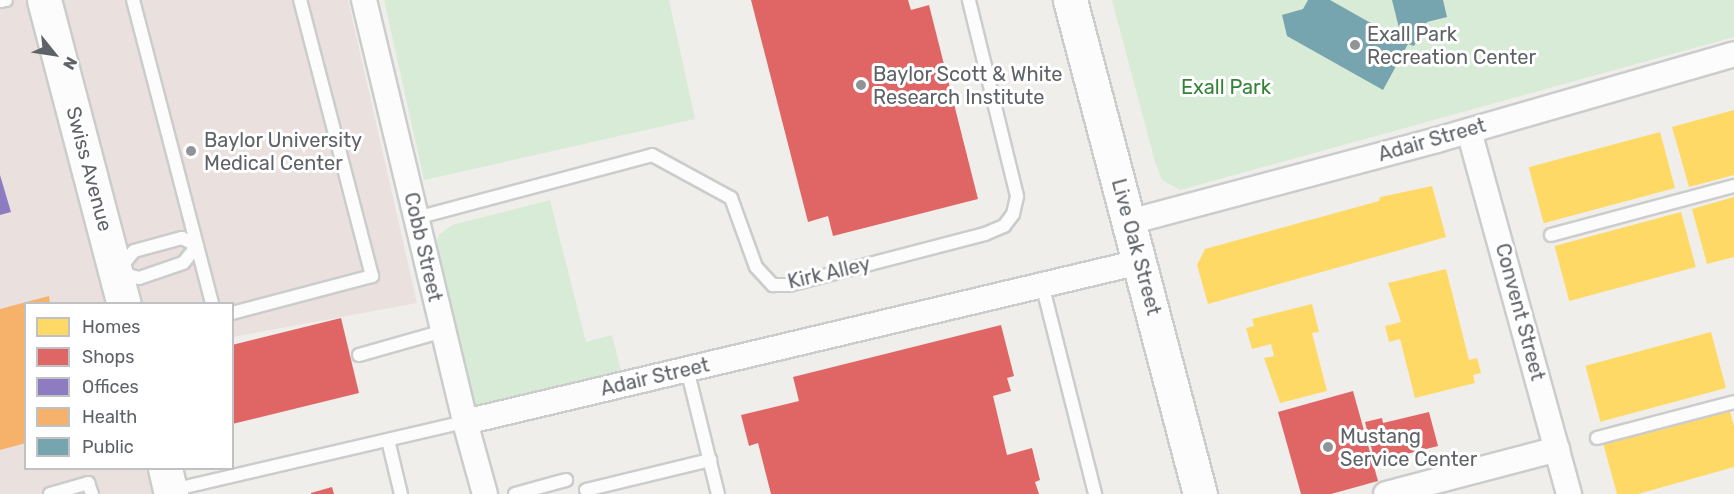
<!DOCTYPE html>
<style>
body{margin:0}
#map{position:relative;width:1734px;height:494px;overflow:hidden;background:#efeeea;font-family:Rubik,sans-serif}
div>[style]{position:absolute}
.medical>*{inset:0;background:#eae0de}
.green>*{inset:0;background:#d8ebd6}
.homes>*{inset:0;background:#ffd966;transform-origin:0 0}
.shops>*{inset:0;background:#e06666}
.offices>*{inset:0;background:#8e7cc3}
.health>*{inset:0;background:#f6b26b}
.public>*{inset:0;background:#76a5af}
.roads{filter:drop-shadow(2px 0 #cbcccc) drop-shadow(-2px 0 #cbcccc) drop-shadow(0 2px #cbcccc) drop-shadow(0 -2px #cbcccc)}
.lane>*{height:12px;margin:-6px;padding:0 6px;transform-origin:6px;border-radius:6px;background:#fdfcfc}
.street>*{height:24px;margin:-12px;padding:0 12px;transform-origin:12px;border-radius:12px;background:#fdfcfc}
.secondary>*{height:33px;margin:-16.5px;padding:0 16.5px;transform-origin:16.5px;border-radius:16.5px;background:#fdfcfc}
.dots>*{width:16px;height:16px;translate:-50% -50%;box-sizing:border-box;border:3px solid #fff;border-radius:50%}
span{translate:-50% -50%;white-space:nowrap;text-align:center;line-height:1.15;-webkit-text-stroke:6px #fff;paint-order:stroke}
.poi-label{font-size:20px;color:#5f6368}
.left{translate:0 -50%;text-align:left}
.park-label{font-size:20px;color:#348238}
.street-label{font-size:20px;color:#5f6368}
.legend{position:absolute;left:24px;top:302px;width:210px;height:168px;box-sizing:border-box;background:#fff;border:2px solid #bfc1c3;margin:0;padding:8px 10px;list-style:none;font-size:18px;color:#5f6368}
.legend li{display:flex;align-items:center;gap:12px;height:30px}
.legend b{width:30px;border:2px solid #bfc1c3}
.north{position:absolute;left:24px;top:24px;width:60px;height:60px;-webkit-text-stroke:4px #fff;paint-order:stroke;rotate:120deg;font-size:16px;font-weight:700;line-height:24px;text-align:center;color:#5f6368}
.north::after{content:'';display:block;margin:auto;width:21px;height:27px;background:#5f6368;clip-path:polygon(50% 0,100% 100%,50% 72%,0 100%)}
</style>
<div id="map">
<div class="medical">
<i style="clip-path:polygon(0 0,348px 0,417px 303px,233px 337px,232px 304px,26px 304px,26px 468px,155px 469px,161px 494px,0 494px)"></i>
</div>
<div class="green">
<i style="clip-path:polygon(384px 0,669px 0,695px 119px,424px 180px)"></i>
<i style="clip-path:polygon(1112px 0,1734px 0,1734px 37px,1180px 190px,1162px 180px,1155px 162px)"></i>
<i style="clip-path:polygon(550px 200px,586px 342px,612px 335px,621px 371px,476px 409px,436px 244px,439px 235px,452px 225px)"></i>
</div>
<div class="homes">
<i style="clip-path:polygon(1734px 110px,1734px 175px,1689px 187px,1672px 127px)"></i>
<i style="left:1660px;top:132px;width:58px;height:136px;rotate:75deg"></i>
<i style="clip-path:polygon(1432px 186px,1446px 237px,1208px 304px,1197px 265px,1205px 249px,1379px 201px,1380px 197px)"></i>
<i style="clip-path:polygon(1734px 197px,1734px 257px,1707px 264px,1692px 209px)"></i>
<i style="left:1681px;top:212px;width:57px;height:131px;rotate:75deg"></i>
<i style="clip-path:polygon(1446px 269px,1469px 360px,1477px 358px,1481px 373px,1473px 375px,1475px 383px,1415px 398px,1400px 339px,1389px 342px,1385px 326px,1401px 322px,1388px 283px)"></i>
<i style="clip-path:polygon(1312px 304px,1319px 332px,1312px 333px,1327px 391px,1280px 403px,1264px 358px,1274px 356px,1271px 344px,1252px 349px,1246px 328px,1254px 326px,1252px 319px)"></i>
<i style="left:1711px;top:332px;width:58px;height:130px;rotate:75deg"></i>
<i style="clip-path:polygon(1729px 408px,1734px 426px,1734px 467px,1638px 494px,1617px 494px,1603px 443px)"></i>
</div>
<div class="shops">
<i style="clip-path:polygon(751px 0,908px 0,911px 10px,929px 5px,978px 199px,833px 236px,828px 216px,808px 222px)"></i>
<i style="clip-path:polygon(341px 318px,359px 393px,232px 424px,232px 345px)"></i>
<i style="clip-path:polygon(1001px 325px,1014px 376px,1007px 378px,1011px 391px,993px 396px,1007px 455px,1032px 448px,1040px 480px,1035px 482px,1039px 494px,771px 494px,758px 443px,749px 446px,741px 415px,799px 401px,793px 377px)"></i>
<i style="clip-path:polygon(1353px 391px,1378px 481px,1331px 494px,1301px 494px,1278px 412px)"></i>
<i style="clip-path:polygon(1429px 412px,1438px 446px,1375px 462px,1365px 422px,1382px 418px,1383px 423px)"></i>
<i style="clip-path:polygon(332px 487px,334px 494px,311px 494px,311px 493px)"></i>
</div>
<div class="offices">
<i style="clip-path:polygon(0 175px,11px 212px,0 215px)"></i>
</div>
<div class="health">
<i style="clip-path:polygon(49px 296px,50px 304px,26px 304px,26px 443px,0 450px,0 309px)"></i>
</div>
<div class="public">
<i style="clip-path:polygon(1308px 0,1330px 0,1385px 31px,1399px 28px,1392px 0,1443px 0,1447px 17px,1427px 22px,1414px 46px,1408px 44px,1383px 90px,1287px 36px,1282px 15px,1303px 9px)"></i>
</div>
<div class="roads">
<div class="lane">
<i style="left:133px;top:0;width:314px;rotate:75.4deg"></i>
<i style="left:0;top:1px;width:6px;rotate:-9deg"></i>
<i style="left:416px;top:218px;width:244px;rotate:-14.9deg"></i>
<i style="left:652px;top:155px;width:90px;rotate:28.6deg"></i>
<i style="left:731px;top:198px;width:73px;rotate:70.1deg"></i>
<i style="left:756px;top:267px;width:25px;rotate:47deg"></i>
<i style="left:773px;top:285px;width:16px"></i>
<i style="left:789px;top:285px;width:203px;rotate:-14.6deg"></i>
<i style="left:985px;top:234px;width:21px;rotate:-23deg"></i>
<i style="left:1004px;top:226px;width:15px;rotate:-53deg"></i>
<i style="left:1013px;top:214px;width:18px;rotate:-77deg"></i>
<i style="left:1017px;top:196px;width:202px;rotate:-103.8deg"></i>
<i style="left:1551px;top:235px;width:189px;rotate:-15deg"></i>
<i style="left:182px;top:238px;width:17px;rotate:28deg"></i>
<i style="left:197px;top:246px;width:22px;rotate:129deg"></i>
<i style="left:183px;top:263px;width:46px;rotate:161.2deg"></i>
<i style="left:139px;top:278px;width:23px;rotate:-165deg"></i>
<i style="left:117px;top:272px;width:27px;rotate:-51deg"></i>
<i style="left:134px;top:251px;width:50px;rotate:-15.2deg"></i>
<i style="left:1042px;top:284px;width:217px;rotate:75.8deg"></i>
<i style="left:232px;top:313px;width:145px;rotate:-14.8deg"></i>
<i style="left:372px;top:276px;width:285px;rotate:-104.6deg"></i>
<i style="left:359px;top:355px;width:87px;rotate:-15.9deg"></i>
<i style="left:687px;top:369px;width:129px;rotate:76.1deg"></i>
<i style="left:1597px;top:438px;width:142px;rotate:-14.7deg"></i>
<i style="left:388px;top:440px;width:56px;rotate:76.5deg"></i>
<i style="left:172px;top:490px;width:301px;rotate:-13.1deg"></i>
<i style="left:586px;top:490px;width:128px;rotate:-13.6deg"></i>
<i style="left:50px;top:494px;width:40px;rotate:-16deg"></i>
<i style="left:88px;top:483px;width:12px;rotate:70deg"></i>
<i style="left:515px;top:494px;width:53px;rotate:-15.4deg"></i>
</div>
<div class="street">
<i style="left:364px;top:0;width:434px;rotate:76.5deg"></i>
<i style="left:465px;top:422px;width:75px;rotate:74.5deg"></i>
<i style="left:1469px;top:131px;width:377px;rotate:74.6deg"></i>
<i style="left:1129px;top:222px;width:319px;rotate:-14.9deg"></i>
<i style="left:1437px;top:140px;width:309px;rotate:-16.1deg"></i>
<i style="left:465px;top:422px;width:694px;rotate:-13.34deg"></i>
<i style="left:1386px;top:494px;width:177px;rotate:-14.7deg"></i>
</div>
<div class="secondary">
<i style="left:44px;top:0;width:314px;rotate:75.3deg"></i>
<i style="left:1070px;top:0;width:511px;rotate:75.26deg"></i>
<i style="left:165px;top:468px;width:27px;rotate:77deg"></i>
</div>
</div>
<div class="dots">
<i style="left:1355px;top:45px;background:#919496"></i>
<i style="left:861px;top:85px;background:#919496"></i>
<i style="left:191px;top:151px;background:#919496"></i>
<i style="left:1328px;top:447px;background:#919496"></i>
</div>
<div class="poi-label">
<span class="left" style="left:1367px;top:46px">Exall Park<br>Recreation Center</span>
<span class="left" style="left:873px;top:86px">Baylor Scott &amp; White<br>Research Institute</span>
<span class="left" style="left:204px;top:152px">Baylor University<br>Medical Center</span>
<span class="left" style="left:1340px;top:448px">Mustang<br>Service Center</span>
</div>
<div class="park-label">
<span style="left:1226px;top:87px">Exall Park</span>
</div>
<div class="street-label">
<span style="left:1432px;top:140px;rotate:-16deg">Adair Street</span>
<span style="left:89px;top:169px;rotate:75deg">Swiss Avenue</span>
<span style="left:423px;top:247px;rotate:77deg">Cobb Street</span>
<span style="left:1136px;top:247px;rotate:75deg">Live Oak Street</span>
<span style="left:829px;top:273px;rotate:-13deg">Kirk Alley</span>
<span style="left:1520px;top:312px;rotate:75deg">Convent Street</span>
<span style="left:655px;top:377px;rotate:-13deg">Adair Street</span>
</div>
<ul class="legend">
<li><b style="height:16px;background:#ffd966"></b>Homes</li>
<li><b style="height:16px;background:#e06666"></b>Shops</li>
<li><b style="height:16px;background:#8e7cc3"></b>Offices</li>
<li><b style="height:16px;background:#f6b26b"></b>Health</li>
<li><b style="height:16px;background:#76a5af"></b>Public</li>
</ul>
<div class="north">N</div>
</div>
